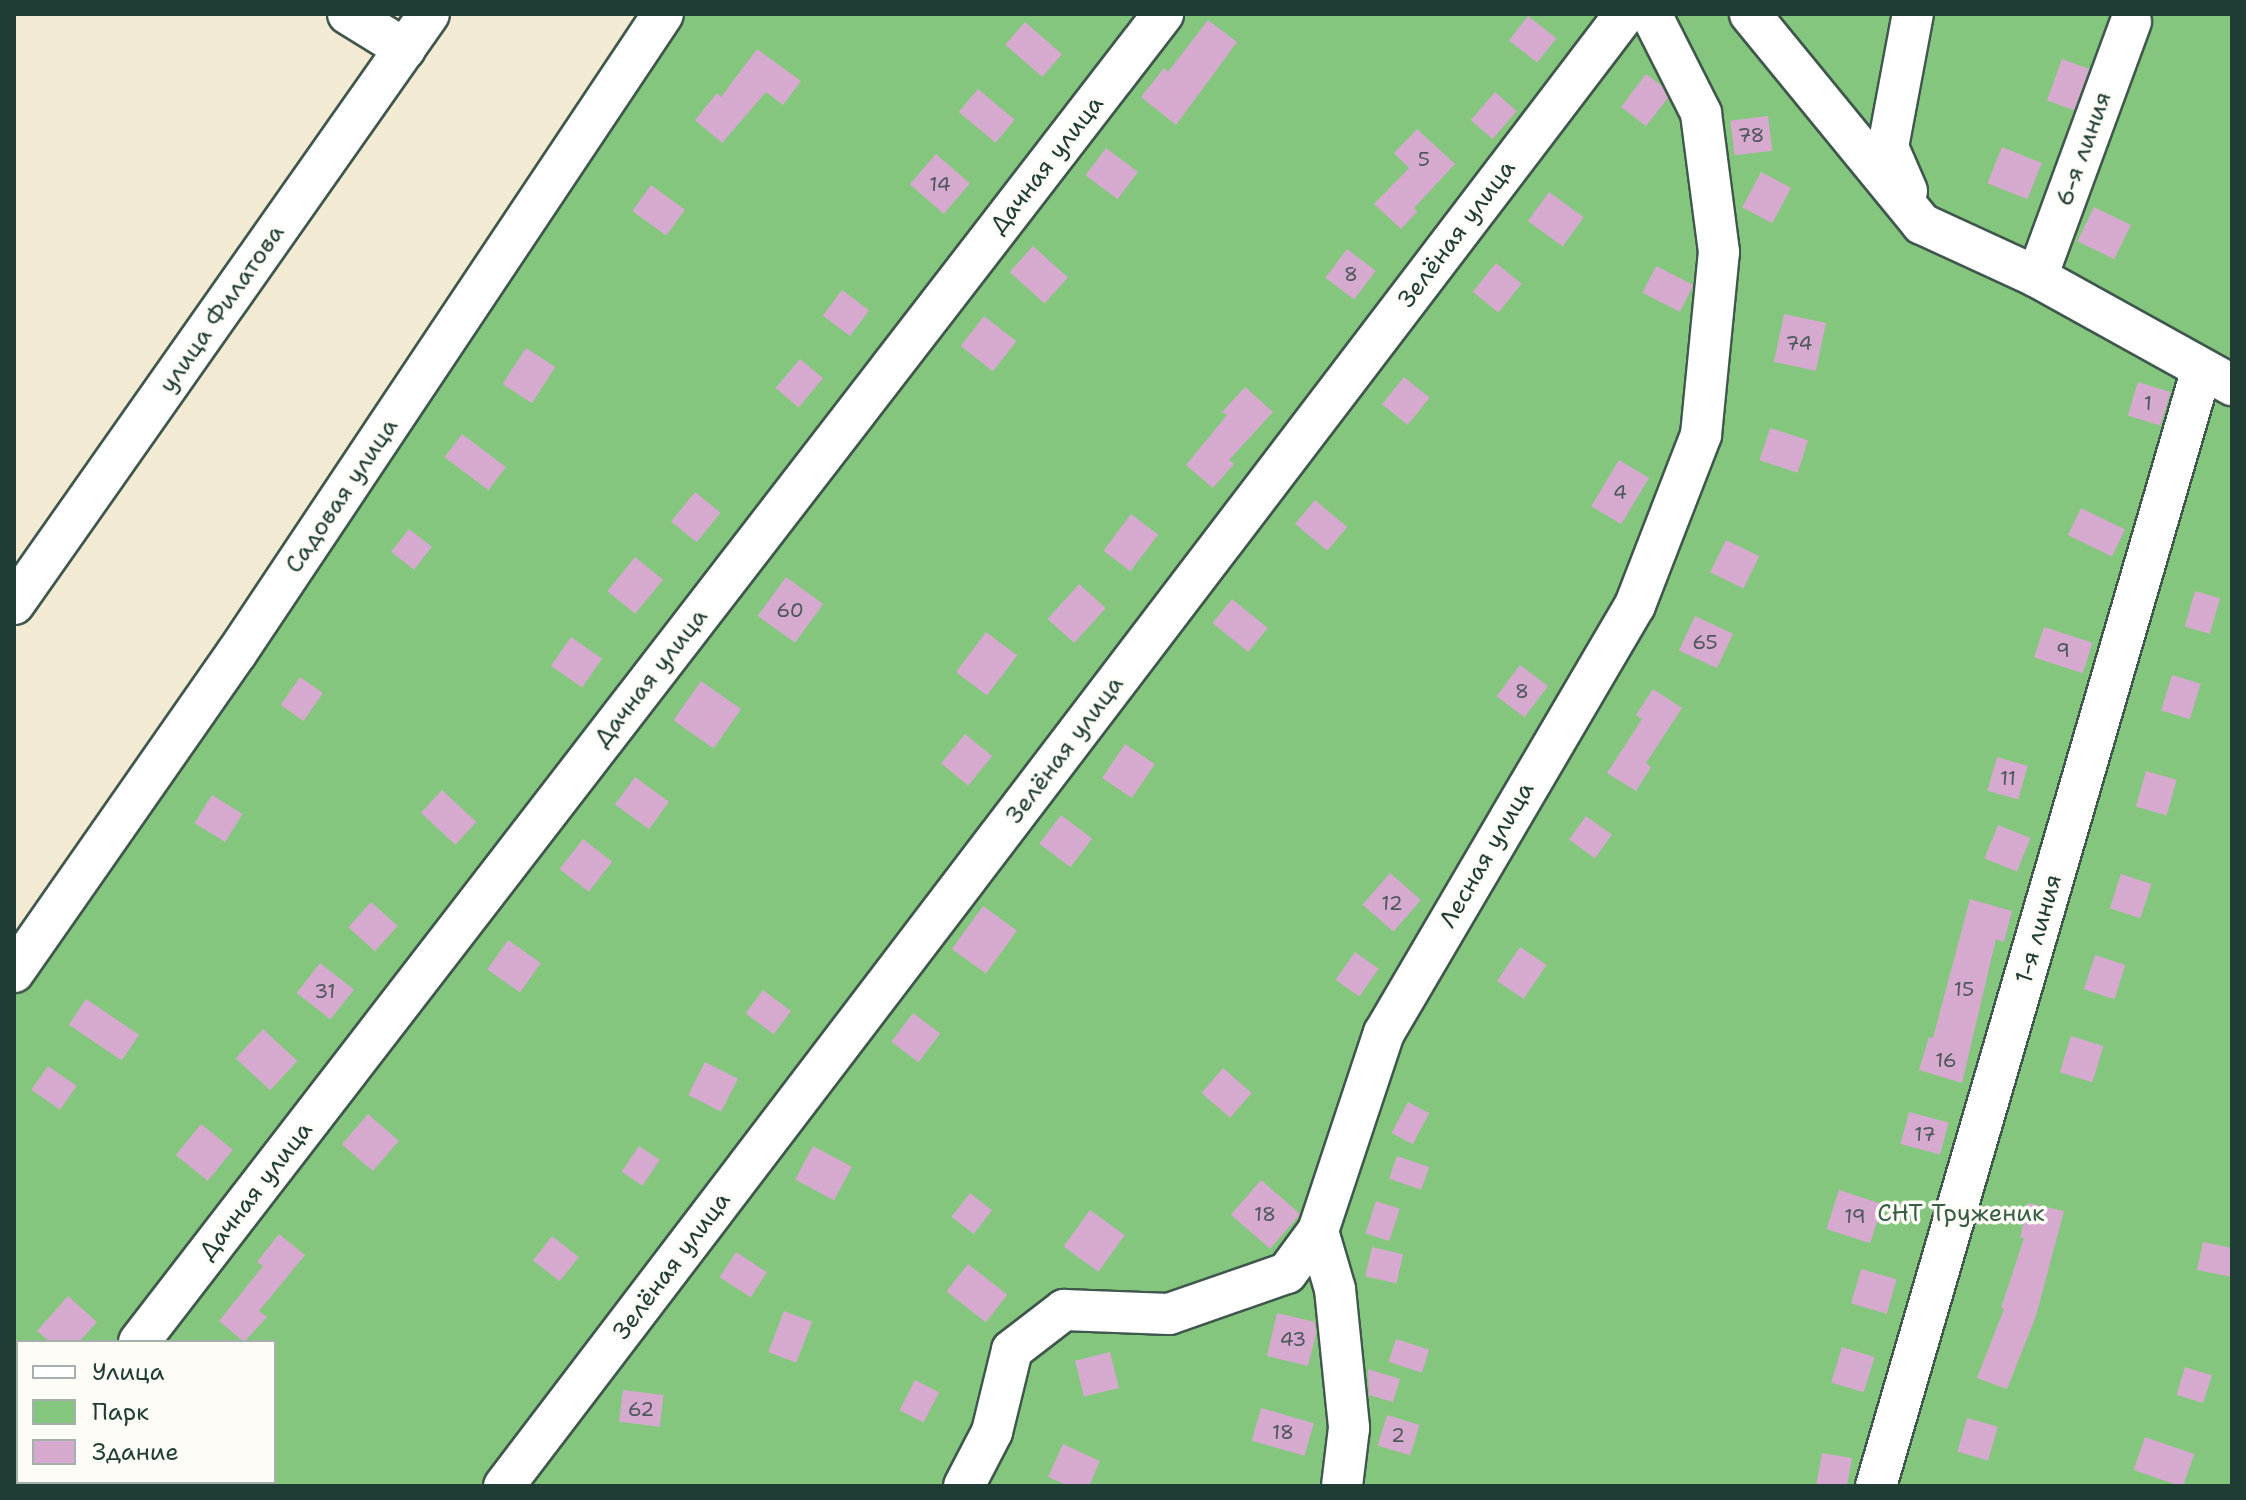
<!DOCTYPE html>
<meta charset="utf-8">
<style>
body{margin:0}
#map{position:relative;width:2246px;height:1500px;overflow:hidden;background:#f3ead4;font-family:"Shantell Sans",sans-serif}
div>[style]{position:absolute}
.green>*{inset:0;background:#85c67e}
.building>*{inset:0;background:#d6a9cf;transform-origin:0 0}
.roads{filter:drop-shadow(2px 0 #3f574c) drop-shadow(-2px 0 #3f574c) drop-shadow(0 2px #3f574c) drop-shadow(0 -2px #3f574c)}
.minor>*{height:40px;margin:-20px;padding:0 20px;transform-origin:20px;border-radius:20px;background:#fff}
span{translate:-50% -50%;white-space:nowrap;text-align:center;line-height:1.15;-webkit-text-stroke:7px #fdfcf7;paint-order:stroke}
.number-label{font-size:20px;color:#4d585b}
.number-label span{-webkit-text-stroke-width:0}
.street-label{font-size:24px;color:#1f3d34}
.park-label{font-size:24px;color:#385f46}
.frame{position:absolute;inset:0;border:16px solid #1f3d34;pointer-events:none}
.legend{position:absolute;left:16px;top:1340px;width:260px;height:144px;box-sizing:border-box;background:#fdfcf7;border:2px solid #a4b0a9;margin:0;padding:10px 14px;list-style:none;font-size:24px;color:#1f3d34}
.legend li{display:flex;align-items:center;gap:16px;height:40px}
.legend b{width:40px;border:2px solid #a4b0a9}
</style>
<div id="map">
<div class="green">
<i style="clip-path:polygon(evenodd,644px 14px,2232px 14px,2232px 1486px,14px 1486px,14px 974px,644px 14px,18px 1342px,274px 1342px,274px 1482px,18px 1482px,18px 1342px)"></i>
</div>
<div class="building">
<i style="left:1528px;top:16px;width:36px;height:31px;rotate:38deg"></i>
<i style="clip-path:polygon(1208px 20px,1237px 42px,1176px 125px,1141px 97px,1164px 68px,1168px 72px)"></i>
<i style="left:1025px;top:22px;width:49px;height:30px;rotate:41deg"></i>
<i style="clip-path:polygon(757px 49px,801px 81px,783px 105px,766px 92px,722px 143px,695px 120px,717px 93px,721px 97px)"></i>
<i style="left:2062px;top:59px;width:29px;height:44px;rotate:20deg"></i>
<i style="clip-path:polygon(1646px 74px,1662px 86px,1668px 98px,1646px 126px,1621px 107px)"></i>
<i style="left:978px;top:89px;width:48px;height:30px;rotate:40deg"></i>
<i style="left:1495px;top:92px;width:29px;height:37px;rotate:41deg"></i>
<i style="left:1768px;top:116px;width:35px;height:38px;rotate:83deg"></i>
<i style="clip-path:polygon(1417px 129px,1455px 164px,1414px 208px,1417px 212px,1401px 229px,1374px 204px,1409px 168px,1394px 153px)"></i>
<i style="left:2002px;top:147px;width:43px;height:39px;rotate:22deg"></i>
<i style="left:1106px;top:148px;width:40px;height:34px;rotate:37deg"></i>
<i style="left:936px;top:154px;width:45px;height:40px;rotate:41deg"></i>
<i style="left:1761px;top:172px;width:34px;height:40px;rotate:28deg"></i>
<i style="left:651px;top:185px;width:42px;height:32px;rotate:36deg"></i>
<i style="left:1549px;top:192px;width:43px;height:36px;rotate:36deg"></i>
<i style="left:2094px;top:207px;width:41px;height:38px;rotate:26deg"></i>
<i style="left:1033px;top:246px;width:47px;height:35px;rotate:42deg"></i>
<i style="left:1347px;top:249px;width:36px;height:36px;rotate:37deg"></i>
<i style="left:1496px;top:263px;width:33px;height:37px;rotate:39deg"></i>
<i style="left:1656px;top:266px;width:42px;height:30px;rotate:27deg"></i>
<i style="left:842px;top:290px;width:34px;height:32px;rotate:37deg"></i>
<i style="left:1784px;top:314px;width:43px;height:49px;rotate:12deg"></i>
<i style="left:984px;top:316px;width:41px;height:38px;rotate:38deg"></i>
<i style="left:526px;top:348px;width:35px;height:43px;rotate:33deg"></i>
<i style="left:800px;top:359px;width:30px;height:38px;rotate:40deg"></i>
<i style="left:1404px;top:377px;width:33px;height:35px;rotate:39deg"></i>
<i style="left:2138px;top:382px;width:34px;height:35px;rotate:17deg"></i>
<i style="clip-path:polygon(1245px 387px,1273px 412px,1229px 460px,1234px 464px,1213px 488px,1186px 465px,1227px 415px,1222px 412px)"></i>
<i style="left:1770px;top:428px;width:40px;height:34px;rotate:18deg"></i>
<i style="left:462px;top:434px;width:55px;height:29px;rotate:37deg"></i>
<i style="left:1619px;top:460px;width:35px;height:54px;rotate:31deg"></i>
<i style="left:695px;top:492px;width:33px;height:38px;rotate:39deg"></i>
<i style="left:1315px;top:500px;width:42px;height:31px;rotate:40deg"></i>
<i style="left:2081px;top:508px;width:49px;height:30px;rotate:26deg"></i>
<i style="left:1131px;top:514px;width:34px;height:46px;rotate:37deg"></i>
<i style="left:409px;top:529px;width:29px;height:29px;rotate:38deg"></i>
<i style="left:1726px;top:540px;width:37px;height:36px;rotate:26deg"></i>
<i style="left:635px;top:557px;width:36px;height:44px;rotate:39deg"></i>
<i style="left:786px;top:577px;width:46px;height:48px;rotate:36deg"></i>
<i style="left:1079px;top:584px;width:36px;height:47px;rotate:42deg"></i>
<i style="left:2195px;top:591px;width:26px;height:37px;rotate:16deg"></i>
<i style="left:1232px;top:599px;width:46px;height:31px;rotate:39deg"></i>
<i style="left:1695px;top:616px;width:42px;height:38px;rotate:25deg"></i>
<i style="left:2044px;top:627px;width:51px;height:32px;rotate:18deg"></i>
<i style="left:986px;top:632px;width:39px;height:50px;rotate:37deg"></i>
<i style="left:571px;top:637px;width:38px;height:35px;rotate:35deg"></i>
<i style="left:1520px;top:665px;width:35px;height:39px;rotate:37deg"></i>
<i style="left:2172px;top:675px;width:30px;height:37px;rotate:17deg"></i>
<i style="left:300px;top:677px;width:28px;height:34px;rotate:35deg"></i>
<i style="left:701px;top:681px;width:49px;height:48px;rotate:35deg"></i>
<i style="clip-path:polygon(1653px 689px,1682px 708px,1646px 763px,1651px 767px,1636px 791px,1607px 773px,1642px 719px,1636px 715px)"></i>
<i style="left:965px;top:734px;width:35px;height:38px;rotate:39deg"></i>
<i style="left:1125px;top:744px;width:36px;height:41px;rotate:34deg"></i>
<i style="left:1997px;top:757px;width:32px;height:35px;rotate:16deg"></i>
<i style="left:2146px;top:771px;width:32px;height:37px;rotate:16deg"></i>
<i style="left:635px;top:777px;width:42px;height:34px;rotate:36deg"></i>
<i style="left:442px;top:790px;width:47px;height:31px;rotate:43deg"></i>
<i style="left:212px;top:795px;width:36px;height:33px;rotate:32deg"></i>
<i style="left:1061px;top:815px;width:39px;height:36px;rotate:37deg"></i>
<i style="left:1586px;top:816px;width:32px;height:29px;rotate:36deg"></i>
<i style="left:1998px;top:825px;width:35px;height:36px;rotate:22deg"></i>
<i style="left:583px;top:839px;width:37px;height:38px;rotate:38deg"></i>
<i style="left:1390px;top:873px;width:41px;height:42px;rotate:41deg"></i>
<i style="left:2121px;top:874px;width:32px;height:36px;rotate:18deg"></i>
<i style="clip-path:polygon(1970px 899px,2012px 911px,2004px 942px,1996px 939px,1962px 1083px,1919px 1070px,1929px 1037px,1933px 1038px)"></i>
<i style="left:371px;top:902px;width:36px;height:34px;rotate:42deg"></i>
<i style="left:983px;top:906px;width:42px;height:53px;rotate:36deg"></i>
<i style="left:508px;top:940px;width:40px;height:36px;rotate:35deg"></i>
<i style="left:1520px;top:947px;width:32px;height:41px;rotate:34deg"></i>
<i style="left:1355px;top:952px;width:29px;height:34px;rotate:35deg"></i>
<i style="left:2095px;top:955px;width:32px;height:36px;rotate:18deg"></i>
<i style="left:320px;top:963px;width:43px;height:38px;rotate:38deg"></i>
<i style="left:763px;top:990px;width:35px;height:29px;rotate:37deg"></i>
<i style="left:86px;top:999px;width:64px;height:31px;rotate:34deg"></i>
<i style="left:913px;top:1013px;width:34px;height:36px;rotate:37deg"></i>
<i style="left:263px;top:1029px;width:47px;height:40px;rotate:43deg"></i>
<i style="left:2071px;top:1036px;width:34px;height:38px;rotate:17deg"></i>
<i style="left:705px;top:1062px;width:37px;height:37px;rotate:27deg"></i>
<i style="left:48px;top:1066px;width:35px;height:29px;rotate:35deg"></i>
<i style="left:1223px;top:1068px;width:38px;height:33px;rotate:41deg"></i>
<i style="left:1408px;top:1102px;width:24px;height:35px;rotate:28deg"></i>
<i style="left:1909px;top:1112px;width:41px;height:33px;rotate:15deg"></i>
<i style="left:368px;top:1114px;width:41px;height:40px;rotate:41deg"></i>
<i style="left:201px;top:1124px;width:41px;height:40px;rotate:39deg"></i>
<i style="left:639px;top:1146px;width:25px;height:31px;rotate:34deg"></i>
<i style="left:813px;top:1146px;width:44px;height:38px;rotate:28deg"></i>
<i style="left:1397px;top:1156px;width:34px;height:24px;rotate:19deg"></i>
<i style="left:1261px;top:1180px;width:52px;height:46px;rotate:41deg"></i>
<i style="left:1839px;top:1190px;width:46px;height:41px;rotate:18deg"></i>
<i style="left:970px;top:1193px;width:28px;height:30px;rotate:38deg"></i>
<i style="left:1376px;top:1201px;width:25px;height:34px;rotate:18deg"></i>
<i style="clip-path:polygon(2028px 1203px,2064px 1211px,2036px 1316px,2007px 1389px,1977px 1378px,2004px 1309px,2001px 1308px,2024px 1238px,2020px 1238px)"></i>
<i style="left:1090px;top:1210px;width:43px;height:45px;rotate:36deg"></i>
<i style="clip-path:polygon(279px 1234px,305px 1255px,259px 1311px,267px 1317px,244px 1342px,219px 1321px,263px 1266px,257px 1262px)"></i>
<i style="left:552px;top:1236px;width:34px;height:31px;rotate:38deg"></i>
<i style="clip-path:polygon(2203px 1242px,2232px 1248px,2232px 1277px,2197px 1270px)"></i>
<i style="left:1372px;top:1247px;width:32px;height:30px;rotate:13deg"></i>
<i style="left:736px;top:1252px;width:37px;height:30px;rotate:33deg"></i>
<i style="left:968px;top:1264px;width:50px;height:35px;rotate:38deg"></i>
<i style="left:1861px;top:1269px;width:37px;height:36px;rotate:16deg"></i>
<i style="clip-path:polygon(68px 1296px,97px 1322px,79px 1342px,50px 1342px,37px 1331px)"></i>
<i style="left:784px;top:1311px;width:30px;height:44px;rotate:21deg"></i>
<i style="clip-path:polygon(1277px 1313px,1315px 1322px,1316px 1334px,1308px 1366px,1267px 1356px)"></i>
<i style="left:1396px;top:1339px;width:35px;height:24px;rotate:18deg"></i>
<i style="left:1842px;top:1347px;width:34px;height:37px;rotate:17deg"></i>
<i style="left:1110px;top:1352px;width:37px;height:36px;rotate:76deg"></i>
<i style="left:2185px;top:1367px;width:28px;height:29px;rotate:17deg"></i>
<i style="clip-path:polygon(1368px 1369px,1400px 1379px,1393px 1402px,1369px 1395px)"></i>
<i style="left:915px;top:1380px;width:27px;height:34px;rotate:27deg"></i>
<i style="left:623px;top:1390px;width:41px;height:32px;rotate:7deg"></i>
<i style="left:1261px;top:1408px;width:55px;height:34px;rotate:16deg"></i>
<i style="left:1387px;top:1415px;width:34px;height:32px;rotate:17deg"></i>
<i style="left:1967px;top:1418px;width:32px;height:35px;rotate:16deg"></i>
<i style="left:2145px;top:1437px;width:52px;height:35px;rotate:19deg"></i>
<i style="clip-path:polygon(1063px 1444px,1100px 1461px,1089px 1486px,1068px 1486px,1048px 1477px)"></i>
<i style="clip-path:polygon(1822px 1453px,1852px 1458px,1847px 1486px,1816px 1486px)"></i>
</div>
<div class="roads">
<div class="minor">
<i style="left:348px;top:14px;width:67px;rotate:31.6deg"></i>
<i style="left:1750px;top:14px;width:271px;rotate:50.7deg"></i>
<i style="left:1922px;top:224px;width:127px;rotate:24.7deg"></i>
<i style="left:2037px;top:277px;width:223px;rotate:29deg"></i>
<i style="left:1907px;top:191px;width:48px;rotate:-113.4deg"></i>
<i style="left:1888px;top:147px;width:135px;rotate:-79.4deg"></i>
<i style="left:2037px;top:277px;width:272px;rotate:-69.8deg"></i>
<i style="left:14px;top:604px;width:721px;rotate:-54.88deg"></i>
<i style="left:14px;top:972px;width:388px;rotate:-55.1deg"></i>
<i style="left:236px;top:654px;width:769px;rotate:-56.29deg"></i>
<i style="left:1318px;top:1231px;width:60px;rotate:73.7deg"></i>
<i style="left:1335px;top:1289px;width:140px;rotate:84.2deg"></i>
<i style="left:1349px;top:1428px;width:58px;rotate:96.9deg"></i>
<i style="left:139px;top:1342px;width:1677px;rotate:-52.36deg"></i>
<i style="left:28px;top:1486px;width:6px;rotate:-45deg"></i>
<i style="left:504px;top:1486px;width:1850px;rotate:-52.71deg"></i>
<i style="left:964px;top:1486px;width:61px;rotate:-62.6deg"></i>
<i style="left:992px;top:1432px;width:84px;rotate:-76.3deg"></i>
<i style="left:1012px;top:1350px;width:66px;rotate:-37.6deg"></i>
<i style="left:1064px;top:1310px;width:105px;rotate:2.2deg"></i>
<i style="left:1169px;top:1314px;width:125px;rotate:-19.2deg"></i>
<i style="left:1287px;top:1273px;width:52px;rotate:-53.6deg"></i>
<i style="left:1318px;top:1231px;width:209px;rotate:-71.6deg"></i>
<i style="left:1384px;top:1033px;width:496px;rotate:-59.6deg"></i>
<i style="left:1635px;top:605px;width:182px;rotate:-68.8deg"></i>
<i style="left:1701px;top:435px;width:184px;rotate:-84.4deg"></i>
<i style="left:1719px;top:252px;width:140px;rotate:-97.4deg"></i>
<i style="left:1701px;top:113px;width:111px;rotate:-116.8deg"></i>
<i style="left:1876px;top:1486px;width:1160px;rotate:-73.74deg"></i>
</div>
</div>
<div class="number-label">
<span style="left:1751px;top:135px">78</span>
<span style="left:1424px;top:159px">5</span>
<span style="left:940px;top:184px">14</span>
<span style="left:1351px;top:274px">8</span>
<span style="left:1799px;top:343px">74</span>
<span style="left:2148px;top:403px">1</span>
<span style="left:1620px;top:492px">4</span>
<span style="left:790px;top:610px">60</span>
<span style="left:1705px;top:642px">65</span>
<span style="left:2063px;top:650px">9</span>
<span style="left:1522px;top:691px">8</span>
<span style="left:2008px;top:778px">11</span>
<span style="left:1392px;top:903px">12</span>
<span style="left:1964px;top:989px">15</span>
<span style="left:325px;top:991px">31</span>
<span style="left:1946px;top:1060px">16</span>
<span style="left:1925px;top:1134px">17</span>
<span style="left:1265px;top:1214px">18</span>
<span style="left:1855px;top:1216px">19</span>
<span style="left:1293px;top:1339px">43</span>
<span style="left:641px;top:1409px">62</span>
<span style="left:1283px;top:1432px">18</span>
<span style="left:1398px;top:1435px">2</span>
</div>
<div class="street-label">
<span style="left:2084px;top:149px;rotate:-70deg">6-я линия</span>
<span style="left:1047px;top:165px;rotate:-52deg">Дачная улица</span>
<span style="left:1457px;top:234px;rotate:-53deg">Зелёная улица</span>
<span style="left:222px;top:309px;rotate:-55deg">улица Филатова</span>
<span style="left:342px;top:496px;rotate:-56deg">Садовая улица</span>
<span style="left:651px;top:678px;rotate:-52deg">Дачная улица</span>
<span style="left:1065px;top:750px;rotate:-53deg">Зелёная улица</span>
<span style="left:1487px;top:855px;rotate:-60deg">Лесная улица</span>
<span style="left:2039px;top:929px;rotate:-74deg">1-я линия</span>
<span style="left:256px;top:1191px;rotate:-52deg">Дачная улица</span>
<span style="left:672px;top:1266px;rotate:-53deg">Зелёная улица</span>
</div>
<div class="park-label">
<span style="left:1961px;top:1214px">СНТ Труженик</span>
</div>
<div class="frame"></div>
<ul class="legend">
<li><b style="height:10px;background:#fff"></b>Улица</li>
<li><b style="height:22px;background:#85c67e"></b>Парк</li>
<li><b style="height:22px;background:#d6a9cf"></b>Здание</li>
</ul>
</div>
